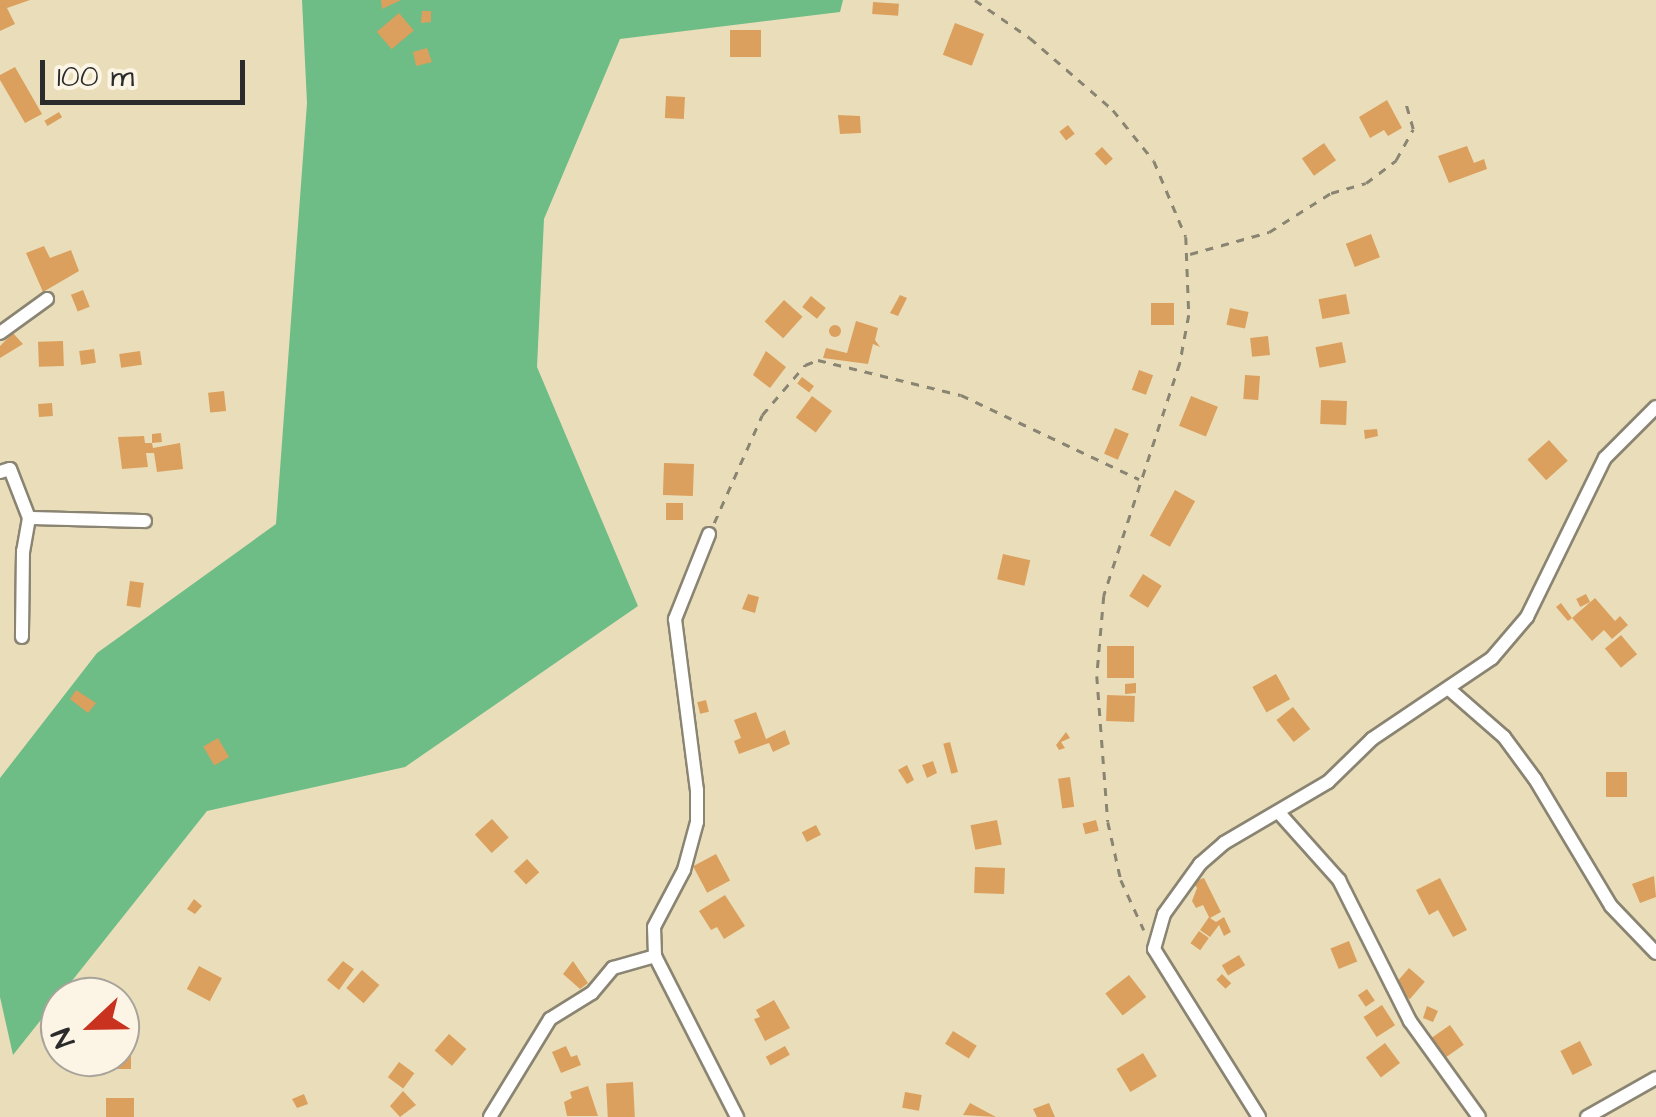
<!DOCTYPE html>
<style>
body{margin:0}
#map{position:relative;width:1656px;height:1117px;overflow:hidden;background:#eadeba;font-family:"Architects Daughter",sans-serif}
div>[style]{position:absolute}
.forest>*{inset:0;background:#6ebc86}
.building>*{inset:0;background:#dba05d;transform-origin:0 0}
.round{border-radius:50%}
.path>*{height:2.5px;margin-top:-1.25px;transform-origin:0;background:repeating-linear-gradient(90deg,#8a8472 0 8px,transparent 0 16px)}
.roads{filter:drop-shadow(2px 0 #8a8472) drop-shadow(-2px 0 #8a8472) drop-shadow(0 2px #8a8472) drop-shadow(0 -2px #8a8472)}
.minor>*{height:12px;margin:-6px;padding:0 6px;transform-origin:6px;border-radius:6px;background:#fff}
span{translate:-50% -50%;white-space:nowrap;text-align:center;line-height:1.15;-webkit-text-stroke:10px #fcf5e5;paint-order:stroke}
.north{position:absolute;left:40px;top:977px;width:100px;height:100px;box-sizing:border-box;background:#fcf5e5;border:2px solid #a8a49b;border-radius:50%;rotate:248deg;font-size:28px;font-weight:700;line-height:40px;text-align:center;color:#2b2b2b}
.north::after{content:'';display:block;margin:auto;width:35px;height:45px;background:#c8321e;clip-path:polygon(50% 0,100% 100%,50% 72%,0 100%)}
.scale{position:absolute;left:40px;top:60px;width:205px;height:45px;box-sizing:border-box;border:5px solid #2b2b2b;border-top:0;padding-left:12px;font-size:30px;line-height:35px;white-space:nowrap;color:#2b2b2b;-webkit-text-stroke:8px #fcf5e5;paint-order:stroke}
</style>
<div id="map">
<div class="forest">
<i style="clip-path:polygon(302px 0,843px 0,840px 12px,620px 39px,544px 219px,537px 367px,638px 606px,405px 767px,207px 811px,13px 1055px,0 997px,0 778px,97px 653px,276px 524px,307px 103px)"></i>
</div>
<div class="building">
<i style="clip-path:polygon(0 0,30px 0,7px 8px,15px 24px,0 31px)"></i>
<i style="clip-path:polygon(381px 0,401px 0,382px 9px)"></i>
<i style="left:873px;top:2px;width:26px;height:12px;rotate:4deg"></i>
<i style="clip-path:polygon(422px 11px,431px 11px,431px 22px,421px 23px)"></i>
<i style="left:399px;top:13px;width:23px;height:29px;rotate:50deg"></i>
<i style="left:955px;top:23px;width:31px;height:34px;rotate:21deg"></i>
<i style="left:730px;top:30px;width:31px;height:27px"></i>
<i style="clip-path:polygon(427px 48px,432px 62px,416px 66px,413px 52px)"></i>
<i style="clip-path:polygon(15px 67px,42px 114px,25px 123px,0 80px,0 75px)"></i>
<i style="left:666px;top:96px;width:19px;height:22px;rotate:3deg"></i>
<i style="clip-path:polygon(1387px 100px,1402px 128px,1388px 136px,1384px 130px,1370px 138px,1359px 117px)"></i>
<i style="left:59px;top:112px;width:6px;height:17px;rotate:59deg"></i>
<i style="clip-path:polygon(838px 115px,860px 116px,861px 133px,840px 134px)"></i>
<i style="left:1068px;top:125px;width:11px;height:11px;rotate:52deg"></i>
<i style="left:1324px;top:143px;width:21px;height:27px;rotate:55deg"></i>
<i style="clip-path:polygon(1467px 146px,1474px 163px,1484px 159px,1487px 169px,1449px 183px,1438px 156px)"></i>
<i style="left:1102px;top:147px;width:16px;height:10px;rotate:47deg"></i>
<i style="left:1371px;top:234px;width:25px;height:27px;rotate:69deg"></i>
<i style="clip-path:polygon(44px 246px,50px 258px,71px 250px,79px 271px,43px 292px,26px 253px)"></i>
<i style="left:83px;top:290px;width:18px;height:13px;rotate:68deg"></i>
<i style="left:1346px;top:294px;width:20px;height:28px;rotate:79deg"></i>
<i style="clip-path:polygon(900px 295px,907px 298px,898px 316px,890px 313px)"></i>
<i style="left:811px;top:296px;width:19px;height:14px;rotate:39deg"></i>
<i style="left:784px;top:300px;width:25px;height:29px;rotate:42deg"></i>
<i style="left:1151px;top:303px;width:23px;height:22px"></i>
<i style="left:1230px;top:308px;width:19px;height:17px;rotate:12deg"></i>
<i style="clip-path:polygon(856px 321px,878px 328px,875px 340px,880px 347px,873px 344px,868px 364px,823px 358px,826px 348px,847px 353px)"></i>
<i class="round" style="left:829px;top:325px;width:12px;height:12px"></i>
<i style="clip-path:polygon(13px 333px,23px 344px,0 358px,0 346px)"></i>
<i style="left:1268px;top:336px;width:19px;height:18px;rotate:84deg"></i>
<i style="left:63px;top:341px;width:25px;height:25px;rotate:88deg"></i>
<i style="left:1342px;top:342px;width:21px;height:27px;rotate:79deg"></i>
<i style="left:94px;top:349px;width:14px;height:15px;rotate:82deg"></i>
<i style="left:140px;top:351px;width:14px;height:21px;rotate:82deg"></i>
<i style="clip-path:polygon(766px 351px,786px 367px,770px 388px,753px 375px)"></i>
<i style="left:1139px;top:370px;width:15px;height:21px;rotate:20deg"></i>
<i style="left:1245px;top:375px;width:15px;height:24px;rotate:4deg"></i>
<i style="left:802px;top:377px;width:15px;height:8px;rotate:37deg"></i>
<i style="left:224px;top:391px;width:20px;height:16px;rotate:84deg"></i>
<i style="left:812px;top:396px;width:25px;height:27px;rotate:37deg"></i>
<i style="left:1191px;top:396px;width:29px;height:32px;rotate:22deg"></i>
<i style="left:1321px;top:400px;width:26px;height:24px;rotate:2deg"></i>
<i style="left:52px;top:403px;width:13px;height:14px;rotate:86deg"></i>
<i style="left:1115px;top:428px;width:15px;height:28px;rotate:23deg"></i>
<i style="clip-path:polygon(1377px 429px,1378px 436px,1365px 439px,1364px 430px)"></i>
<i style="clip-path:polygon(161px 433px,162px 442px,152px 443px,153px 448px,180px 443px,183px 469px,157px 472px,154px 453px,146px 453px,148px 467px,122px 469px,118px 437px,144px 436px,145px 443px,152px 443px,152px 434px)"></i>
<i style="left:1549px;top:440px;width:28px;height:29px;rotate:48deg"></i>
<i style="left:664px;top:463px;width:30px;height:32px;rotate:2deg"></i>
<i style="left:1175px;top:490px;width:23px;height:52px;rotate:29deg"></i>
<i style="left:666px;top:503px;width:17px;height:17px"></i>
<i style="left:1003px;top:554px;width:28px;height:26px;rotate:13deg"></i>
<i style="left:1143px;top:574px;width:22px;height:26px;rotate:32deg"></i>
<i style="left:130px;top:581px;width:14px;height:25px;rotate:8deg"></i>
<i style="clip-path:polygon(748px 594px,759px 597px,755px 613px,742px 609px)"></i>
<i style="left:1586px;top:594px;width:9px;height:11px;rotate:63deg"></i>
<i style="clip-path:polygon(1595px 598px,1615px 621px,1620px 616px,1628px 625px,1612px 639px,1604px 630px,1592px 641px,1572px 618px)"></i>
<i style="clip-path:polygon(1561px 603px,1572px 618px,1568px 621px,1556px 607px)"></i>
<i style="left:1621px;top:635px;width:25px;height:21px;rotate:50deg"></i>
<i style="left:1107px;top:646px;width:27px;height:32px"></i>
<i style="left:1276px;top:674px;width:29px;height:27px;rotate:61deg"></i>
<i style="clip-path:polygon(1136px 683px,1136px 693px,1125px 694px,1125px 684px)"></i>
<i style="clip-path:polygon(76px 690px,96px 703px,88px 713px,70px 699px)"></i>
<i style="left:1107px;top:695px;width:28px;height:26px;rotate:2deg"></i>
<i style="left:706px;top:700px;width:12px;height:9px;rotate:76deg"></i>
<i style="left:1293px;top:707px;width:28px;height:21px;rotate:52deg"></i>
<i style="clip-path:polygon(756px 712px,766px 739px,785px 730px,790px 744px,773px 752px,769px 743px,739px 754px,734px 741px,741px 738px,734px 720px)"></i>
<i style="clip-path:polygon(1066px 732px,1070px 738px,1061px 742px,1065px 748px,1059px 750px,1056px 745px)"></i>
<i style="left:218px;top:738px;width:22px;height:17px;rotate:60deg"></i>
<i style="left:950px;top:742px;width:31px;height:7px;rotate:75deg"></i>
<i style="clip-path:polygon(933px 761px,937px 773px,927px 778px,922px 765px)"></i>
<i style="clip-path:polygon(907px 765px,914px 780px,907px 784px,898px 770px)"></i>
<i style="left:1606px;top:772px;width:21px;height:25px"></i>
<i style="left:1070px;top:777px;width:30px;height:12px;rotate:82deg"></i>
<i style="left:492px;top:819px;width:25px;height:23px;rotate:48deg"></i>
<i style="left:997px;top:820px;width:25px;height:27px;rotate:79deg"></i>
<i style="left:1096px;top:820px;width:11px;height:14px;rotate:75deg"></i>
<i style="left:816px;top:825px;width:11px;height:16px;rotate:63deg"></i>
<i style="left:716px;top:854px;width:30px;height:26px;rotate:62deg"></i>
<i style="left:527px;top:859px;width:18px;height:18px;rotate:47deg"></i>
<i style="left:975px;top:867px;width:30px;height:26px;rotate:2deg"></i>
<i style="clip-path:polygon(1654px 876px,1656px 897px,1640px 903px,1632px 884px)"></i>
<i style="clip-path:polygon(1204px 878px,1221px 912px,1210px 918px,1216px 922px,1224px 917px,1231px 932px,1224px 936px,1219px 925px,1210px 937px,1200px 930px,1209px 917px,1203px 905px,1196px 908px,1192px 901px,1197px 888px,1193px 882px)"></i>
<i style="clip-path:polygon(1440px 878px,1467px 930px,1453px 937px,1438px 910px,1429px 915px,1416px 890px)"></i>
<i style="clip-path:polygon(725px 895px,745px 926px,724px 939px,717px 927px,711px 930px,699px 911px)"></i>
<i style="clip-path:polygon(194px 899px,202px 906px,195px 914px,187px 909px)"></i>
<i style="left:1199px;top:931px;width:12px;height:15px;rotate:35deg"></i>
<i style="left:1349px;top:941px;width:22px;height:20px;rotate:68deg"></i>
<i style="left:1239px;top:955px;width:12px;height:20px;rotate:59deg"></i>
<i style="clip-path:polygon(343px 961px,354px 969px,339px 990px,327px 980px)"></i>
<i style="clip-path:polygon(573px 961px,588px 983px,580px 989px,563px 974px)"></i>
<i style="left:199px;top:966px;width:26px;height:26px;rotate:28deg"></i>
<i style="left:1409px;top:968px;width:21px;height:23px;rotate:41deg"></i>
<i style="left:362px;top:970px;width:23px;height:24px;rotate:41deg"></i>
<i style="left:1222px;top:974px;width:13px;height:8px;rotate:45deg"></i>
<i style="left:1129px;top:975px;width:28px;height:30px;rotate:52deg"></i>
<i style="left:1367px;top:989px;width:14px;height:11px;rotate:56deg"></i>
<i style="clip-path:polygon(774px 1000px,790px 1028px,765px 1041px,754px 1019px,760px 1017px,756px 1010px)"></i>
<i style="left:1382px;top:1005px;width:24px;height:22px;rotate:57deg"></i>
<i style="clip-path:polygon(1427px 1006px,1438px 1011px,1433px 1022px,1423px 1018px)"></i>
<i style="left:1450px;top:1025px;width:24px;height:24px;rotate:55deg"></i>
<i style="left:953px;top:1031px;width:28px;height:15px;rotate:32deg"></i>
<i style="left:449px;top:1034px;width:23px;height:22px;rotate:41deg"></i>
<i style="left:1580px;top:1041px;width:27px;height:22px;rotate:63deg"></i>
<i style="clip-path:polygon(120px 1042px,131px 1042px,131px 1069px,103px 1069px,103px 1057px,120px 1057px)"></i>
<i style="left:1385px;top:1043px;width:25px;height:24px;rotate:53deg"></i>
<i style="clip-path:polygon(566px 1046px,571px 1057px,577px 1055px,581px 1065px,561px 1073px,552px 1052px)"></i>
<i style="left:785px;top:1046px;width:10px;height:22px;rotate:61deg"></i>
<i style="left:1143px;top:1053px;width:27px;height:31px;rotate:59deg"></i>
<i style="left:399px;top:1062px;width:19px;height:19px;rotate:36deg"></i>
<i style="left:633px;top:1082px;width:35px;height:27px;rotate:87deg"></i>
<i style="clip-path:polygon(588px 1086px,598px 1116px,567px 1116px,564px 1102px,572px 1098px,570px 1092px)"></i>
<i style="clip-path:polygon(403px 1091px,416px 1105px,400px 1117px,390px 1106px)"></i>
<i style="left:905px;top:1092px;width:17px;height:16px;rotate:10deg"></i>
<i style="clip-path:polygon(304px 1094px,308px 1104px,297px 1108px,292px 1099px)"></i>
<i style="left:134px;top:1098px;width:19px;height:28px;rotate:90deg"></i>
<i style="clip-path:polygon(970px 1103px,996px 1117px,963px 1115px)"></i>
<i style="clip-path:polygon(1049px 1103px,1055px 1117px,1037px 1117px,1033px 1109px)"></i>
</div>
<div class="path">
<i style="left:975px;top:0;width:67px;rotate:34.6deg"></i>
<i style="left:1030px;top:38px;width:110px;rotate:40.9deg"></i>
<i style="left:1113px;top:110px;width:65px;rotate:51.2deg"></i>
<i style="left:1154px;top:161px;width:82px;rotate:67.2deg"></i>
<i style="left:1186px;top:237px;width:78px;rotate:87.8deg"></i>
<i style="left:1189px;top:315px;width:49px;rotate:100.6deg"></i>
<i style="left:1180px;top:363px;width:245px;rotate:108.1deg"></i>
<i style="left:1104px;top:596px;width:80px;rotate:95deg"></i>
<i style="left:1097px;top:676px;width:146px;rotate:85.7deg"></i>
<i style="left:1108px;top:822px;width:59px;rotate:77.4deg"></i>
<i style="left:1121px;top:880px;width:55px;rotate:65.3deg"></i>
<i style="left:1190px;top:254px;width:82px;rotate:-15.6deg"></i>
<i style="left:1269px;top:232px;width:73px;rotate:-32.2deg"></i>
<i style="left:1331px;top:193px;width:36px;rotate:-16deg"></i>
<i style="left:1366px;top:183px;width:38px;rotate:-37deg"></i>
<i style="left:1396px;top:160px;width:35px;rotate:-61deg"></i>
<i style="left:1413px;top:129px;width:26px;rotate:-106deg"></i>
<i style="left:714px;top:523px;width:118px;rotate:-66deg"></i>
<i style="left:762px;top:415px;width:66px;rotate:-49.3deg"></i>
<i style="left:805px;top:365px;width:14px;rotate:-21deg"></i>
<i style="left:818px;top:360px;width:147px;rotate:13.8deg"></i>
<i style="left:961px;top:395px;width:197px;rotate:25.3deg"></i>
</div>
<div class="roads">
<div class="minor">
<i style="left:0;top:333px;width:58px;rotate:-35.9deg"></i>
<i style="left:0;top:472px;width:10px;rotate:-17deg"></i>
<i style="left:10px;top:469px;width:53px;rotate:68.8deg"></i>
<i style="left:29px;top:518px;width:34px;rotate:100deg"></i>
<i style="left:23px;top:551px;width:86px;rotate:90.7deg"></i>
<i style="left:29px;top:518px;width:116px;rotate:1.5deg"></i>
<i style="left:709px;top:534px;width:92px;rotate:111.8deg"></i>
<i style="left:675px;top:619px;width:172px;rotate:82.7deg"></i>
<i style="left:697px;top:790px;width:32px;rotate:90deg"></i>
<i style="left:697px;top:822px;width:50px;rotate:105.2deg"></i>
<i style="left:684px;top:870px;width:64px;rotate:117.8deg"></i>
<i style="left:654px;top:927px;width:29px;rotate:88deg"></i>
<i style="left:655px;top:956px;width:181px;rotate:63deg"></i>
<i style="left:1449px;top:689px;width:73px;rotate:41.1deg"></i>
<i style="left:1504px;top:737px;width:52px;rotate:53.6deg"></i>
<i style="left:1535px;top:779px;width:148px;rotate:59.1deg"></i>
<i style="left:1611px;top:906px;width:65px;rotate:46.2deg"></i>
<i style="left:1280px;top:814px;width:89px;rotate:48.2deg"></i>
<i style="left:1339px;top:880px;width:158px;rotate:63.3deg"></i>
<i style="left:1410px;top:1021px;width:118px;rotate:54.3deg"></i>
<i style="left:490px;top:1117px;width:115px;rotate:-58.5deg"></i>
<i style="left:550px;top:1019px;width:49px;rotate:-31.8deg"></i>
<i style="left:592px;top:993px;width:33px;rotate:-50deg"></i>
<i style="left:613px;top:968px;width:44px;rotate:-15.9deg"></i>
<i style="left:1259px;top:1117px;width:198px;rotate:-122deg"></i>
<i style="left:1154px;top:949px;width:36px;rotate:-74deg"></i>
<i style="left:1164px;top:914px;width:62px;rotate:-54.2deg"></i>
<i style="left:1200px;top:864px;width:32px;rotate:-41deg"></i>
<i style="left:1224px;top:843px;width:121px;rotate:-30.4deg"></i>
<i style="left:1328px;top:782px;width:62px;rotate:-44.3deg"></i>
<i style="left:1372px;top:739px;width:145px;rotate:-34deg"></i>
<i style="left:1492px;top:658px;width:54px;rotate:-49.5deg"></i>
<i style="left:1527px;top:617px;width:177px;rotate:-63.9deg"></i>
<i style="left:1605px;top:458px;width:72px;rotate:-45deg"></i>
<i style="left:1587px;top:1117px;width:79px;rotate:-29.5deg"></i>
</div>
</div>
<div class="north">N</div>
<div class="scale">100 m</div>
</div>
